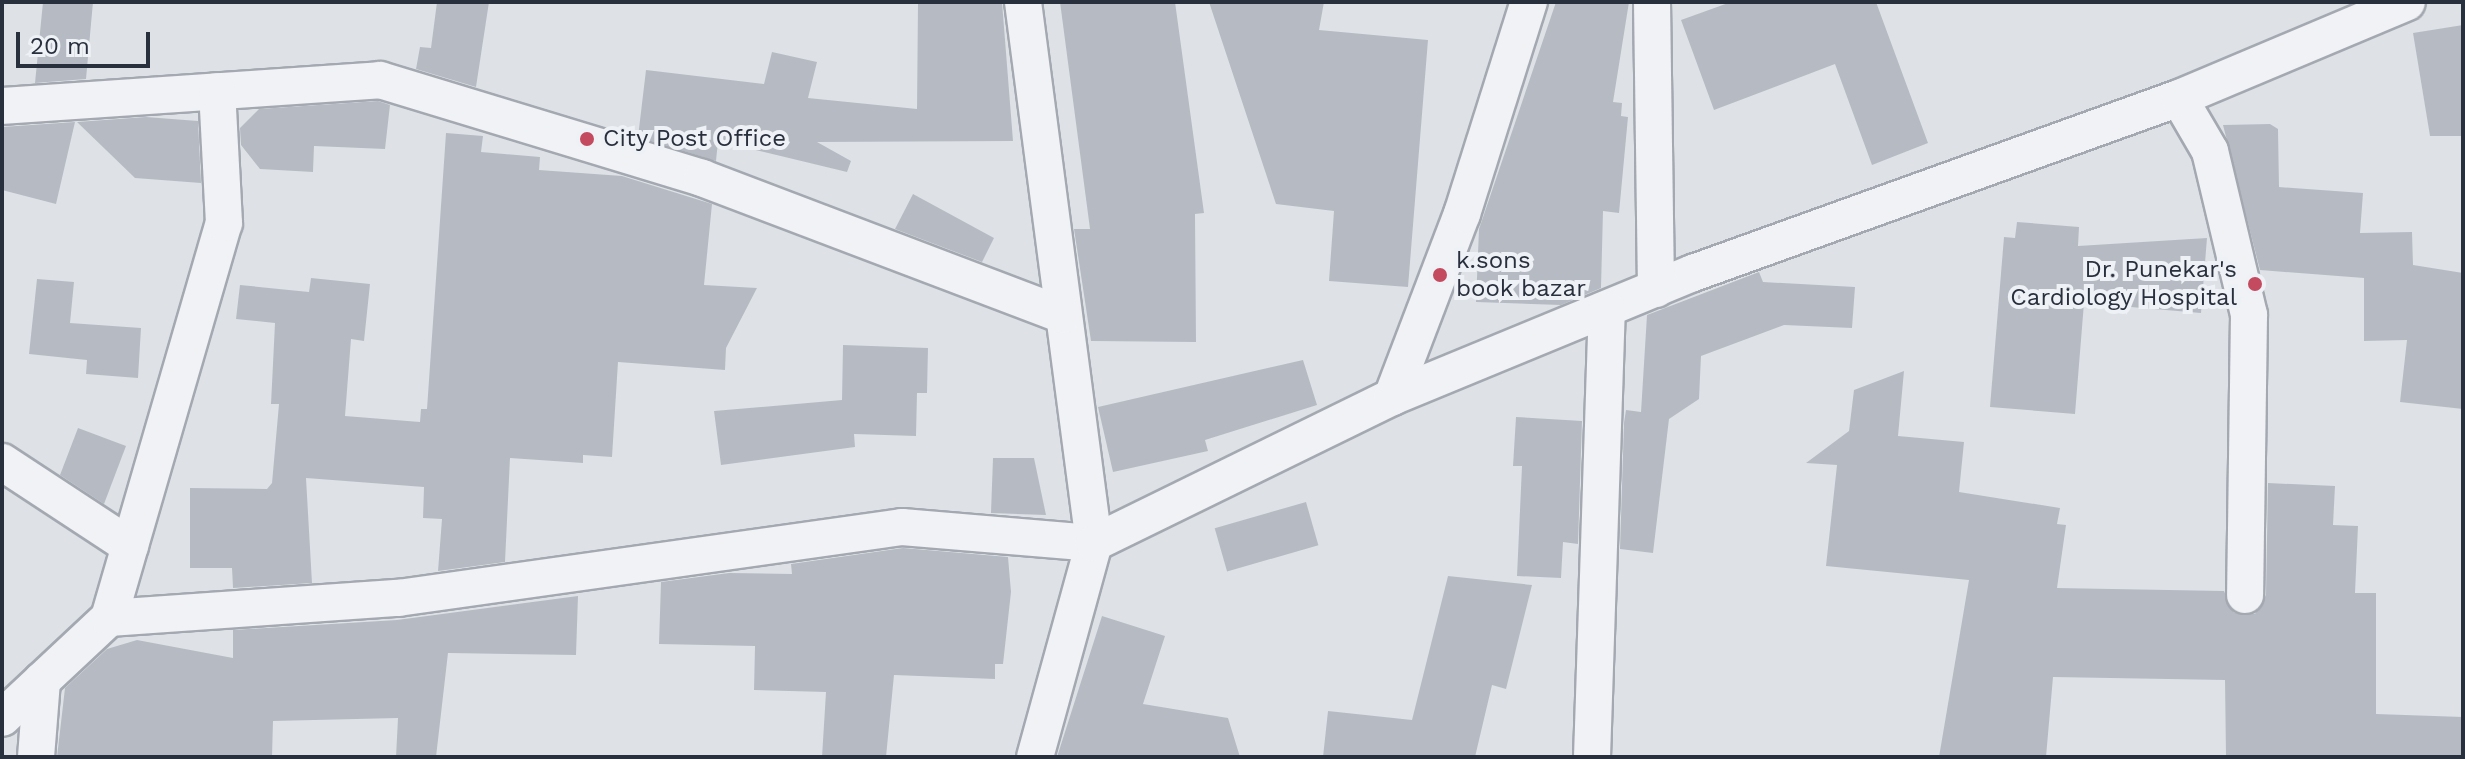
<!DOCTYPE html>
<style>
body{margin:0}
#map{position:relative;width:2465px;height:759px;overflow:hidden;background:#dee2e7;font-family:"Work Sans",sans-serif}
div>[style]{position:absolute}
.building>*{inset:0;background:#b6bbc3;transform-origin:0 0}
.roads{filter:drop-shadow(2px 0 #a4a9b1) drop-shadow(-2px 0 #a4a9b1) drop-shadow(0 2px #a4a9b1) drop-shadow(0 -2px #a4a9b1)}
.minor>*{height:36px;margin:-18px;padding:0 18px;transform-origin:18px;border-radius:18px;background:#f1f2f5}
.dots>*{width:22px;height:22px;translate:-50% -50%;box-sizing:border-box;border:4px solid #eef1f5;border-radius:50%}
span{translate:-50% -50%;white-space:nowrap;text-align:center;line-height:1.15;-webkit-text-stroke:8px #eef1f5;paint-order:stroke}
.poi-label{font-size:24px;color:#29303d}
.left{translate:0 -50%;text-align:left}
.right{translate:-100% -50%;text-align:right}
.frame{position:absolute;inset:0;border:4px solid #29303d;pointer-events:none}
.scale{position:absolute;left:16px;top:32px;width:134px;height:36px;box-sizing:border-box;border:4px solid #29303d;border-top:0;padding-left:10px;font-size:24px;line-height:28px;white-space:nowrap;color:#29303d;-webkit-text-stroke:6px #eef1f5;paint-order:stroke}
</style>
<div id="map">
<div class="building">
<i style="clip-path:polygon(43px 2px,93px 2px,86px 79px,35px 83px)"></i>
<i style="clip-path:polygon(437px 2px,489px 2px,476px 87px,416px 69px,420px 47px,431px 48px)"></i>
<i style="clip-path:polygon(918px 2px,1002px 2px,1013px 141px,817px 142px,851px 161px,847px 172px,718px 141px,716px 161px,638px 137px,646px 70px,764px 84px,772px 52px,817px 62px,808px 98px,917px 109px)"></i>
<i style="clip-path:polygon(1060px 2px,1175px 2px,1204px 213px,1195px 214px,1196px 342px,1091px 341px,1074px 229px,1090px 229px)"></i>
<i style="clip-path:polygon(1209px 2px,1324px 2px,1319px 30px,1428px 40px,1408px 287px,1329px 281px,1334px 211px,1276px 204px)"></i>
<i style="clip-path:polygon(1556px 2px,1629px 2px,1613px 102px,1622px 103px,1621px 116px,1628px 117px,1619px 213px,1603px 211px,1601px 288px,1561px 305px,1476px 302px,1479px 229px)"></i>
<i style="clip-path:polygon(1731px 2px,1876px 2px,1928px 143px,1872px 165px,1835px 64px,1714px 110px,1681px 20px)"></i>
<i style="clip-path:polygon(2463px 25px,2463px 136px,2430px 136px,2413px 33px)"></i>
<i style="clip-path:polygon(378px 101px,390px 105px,385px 149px,314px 146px,313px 172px,260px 169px,241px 145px,240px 128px,259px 109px)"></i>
<i style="clip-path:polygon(146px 117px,198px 121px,201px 183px,135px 178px,77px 122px)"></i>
<i style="clip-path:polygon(75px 122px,56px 204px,2px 190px,2px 127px)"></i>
<i style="clip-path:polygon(2270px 124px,2278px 129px,2279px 187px,2363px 193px,2360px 233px,2412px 232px,2413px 265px,2463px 273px,2463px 409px,2400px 402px,2407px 340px,2364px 341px,2364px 278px,2260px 270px,2223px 125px)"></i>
<i style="clip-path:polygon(446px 133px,483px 136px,481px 152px,540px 157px,539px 170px,622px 176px,712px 204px,704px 285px,757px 288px,726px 348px,725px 370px,618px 362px,612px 457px,583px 455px,583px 463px,510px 458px,505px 562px,438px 571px,442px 519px,423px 518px,424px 487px,306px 478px,312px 583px,233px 588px,232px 568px,190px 568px,190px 488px,267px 489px,272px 483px,279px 404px,271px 404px,275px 323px,236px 319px,240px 285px,309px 292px,311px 278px,370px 284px,364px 341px,351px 339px,345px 416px,420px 422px,421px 409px,427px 409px)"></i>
<i style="clip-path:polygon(913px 194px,994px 238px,982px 262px,895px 229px)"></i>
<i style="clip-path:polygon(2017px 222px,2079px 227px,2078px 246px,2207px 238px,2201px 313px,2084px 303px,2075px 414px,1990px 407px,2004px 237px,2015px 238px)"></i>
<i style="clip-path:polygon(1759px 272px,1763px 282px,1855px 287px,1852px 328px,1784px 325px,1701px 356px,1699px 399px,1669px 419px,1653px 553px,1620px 549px,1624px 423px,1626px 410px,1641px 412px,1647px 315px)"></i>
<i style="clip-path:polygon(37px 279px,74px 282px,70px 323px,141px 328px,138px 378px,86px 374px,87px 360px,29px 354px)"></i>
<i style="clip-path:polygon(843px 345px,928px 348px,927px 393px,917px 393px,916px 436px,854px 434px,855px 447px,721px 465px,714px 411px,842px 400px)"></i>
<i style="clip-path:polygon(1303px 360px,1317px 405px,1205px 440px,1208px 451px,1113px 472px,1098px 407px)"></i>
<i style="clip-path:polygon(1904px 371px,1898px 436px,1964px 442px,1959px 492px,2060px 508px,2057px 524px,2066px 525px,2057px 588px,2224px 591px,2234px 613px,2255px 614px,2266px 595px,2268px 483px,2335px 486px,2333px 525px,2358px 526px,2355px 593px,2376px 593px,2376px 714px,2463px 717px,2463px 757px,2226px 757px,2225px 680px,2053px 677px,2046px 757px,1939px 757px,1969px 580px,1826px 566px,1837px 465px,1806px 463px,1849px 431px,1854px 390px)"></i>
<i style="clip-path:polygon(1516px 417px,1582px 421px,1578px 544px,1563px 542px,1561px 578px,1517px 576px,1522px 466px,1513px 466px)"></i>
<i style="clip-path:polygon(78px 428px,126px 446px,104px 504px,60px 475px)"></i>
<i style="clip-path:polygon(993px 458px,1034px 458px,1046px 515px,991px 513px)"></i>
<i style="left:1306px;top:502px;width:45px;height:95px;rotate:74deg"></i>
<i style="clip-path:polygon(903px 548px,1008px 557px,1011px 592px,1003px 664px,995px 664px,995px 679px,894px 675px,886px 757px,822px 757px,826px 692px,754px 690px,755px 646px,659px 644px,661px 582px,729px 573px,792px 574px,791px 564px)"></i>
<i style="clip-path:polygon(1448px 576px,1532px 585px,1506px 689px,1492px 685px,1475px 757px,1323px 757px,1328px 711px,1412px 720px)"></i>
<i style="clip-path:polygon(578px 596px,576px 655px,448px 653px,436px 757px,396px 757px,398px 718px,273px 721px,272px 757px,57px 757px,65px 688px,107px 649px,137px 640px,233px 658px,233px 630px,397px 620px)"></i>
<i style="clip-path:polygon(1102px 616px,1165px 636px,1143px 704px,1228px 718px,1240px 757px,1057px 757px)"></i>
</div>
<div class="roads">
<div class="minor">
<i style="left:1023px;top:2px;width:546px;rotate:82.52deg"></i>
<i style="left:1094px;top:543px;width:222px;rotate:105.4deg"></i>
<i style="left:1652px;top:2px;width:287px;rotate:89.2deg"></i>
<i style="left:2179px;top:98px;width:61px;rotate:59.7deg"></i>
<i style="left:2210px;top:151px;width:169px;rotate:76.6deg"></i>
<i style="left:2249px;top:315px;width:280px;rotate:90.8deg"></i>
<i style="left:2px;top:106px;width:379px;rotate:-3.9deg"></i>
<i style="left:380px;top:80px;width:337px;rotate:16.9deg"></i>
<i style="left:702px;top:178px;width:386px;rotate:20.8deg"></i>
<i style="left:1392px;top:397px;width:196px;rotate:-69.1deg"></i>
<i style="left:1462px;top:214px;width:222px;rotate:-72.5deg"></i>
<i style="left:2px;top:462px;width:153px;rotate:33.3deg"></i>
<i style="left:109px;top:618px;width:290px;rotate:-4deg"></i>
<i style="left:398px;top:598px;width:509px;rotate:-8.02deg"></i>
<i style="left:902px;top:527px;width:193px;rotate:4.8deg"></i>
<i style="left:1094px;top:543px;width:332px;rotate:-26.1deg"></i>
<i style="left:1392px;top:397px;width:326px;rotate:-22.4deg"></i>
<i style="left:1693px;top:273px;width:517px;rotate:-19.8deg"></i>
<i style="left:2179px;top:98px;width:247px;rotate:-22.8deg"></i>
<i style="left:2px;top:718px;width:146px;rotate:-43.1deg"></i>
<i style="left:109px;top:618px;width:411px;rotate:-73.8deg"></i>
<i style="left:224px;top:223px;width:132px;rotate:-93deg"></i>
<i style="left:36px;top:757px;width:77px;rotate:-85.5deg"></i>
<i style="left:1592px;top:757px;width:448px;rotate:-88.1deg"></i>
</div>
</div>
<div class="dots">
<i style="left:587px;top:139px;background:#c44b5f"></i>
<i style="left:1440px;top:275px;background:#c44b5f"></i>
<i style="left:2255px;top:284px;background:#c44b5f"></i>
</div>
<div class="poi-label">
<span class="left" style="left:603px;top:139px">City Post Office</span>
<span class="left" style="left:1456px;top:275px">k.sons<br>book bazar</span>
<span class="right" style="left:2237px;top:284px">Dr. Punekar's<br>Cardiology Hospital</span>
</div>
<div class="frame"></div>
<div class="scale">20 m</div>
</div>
